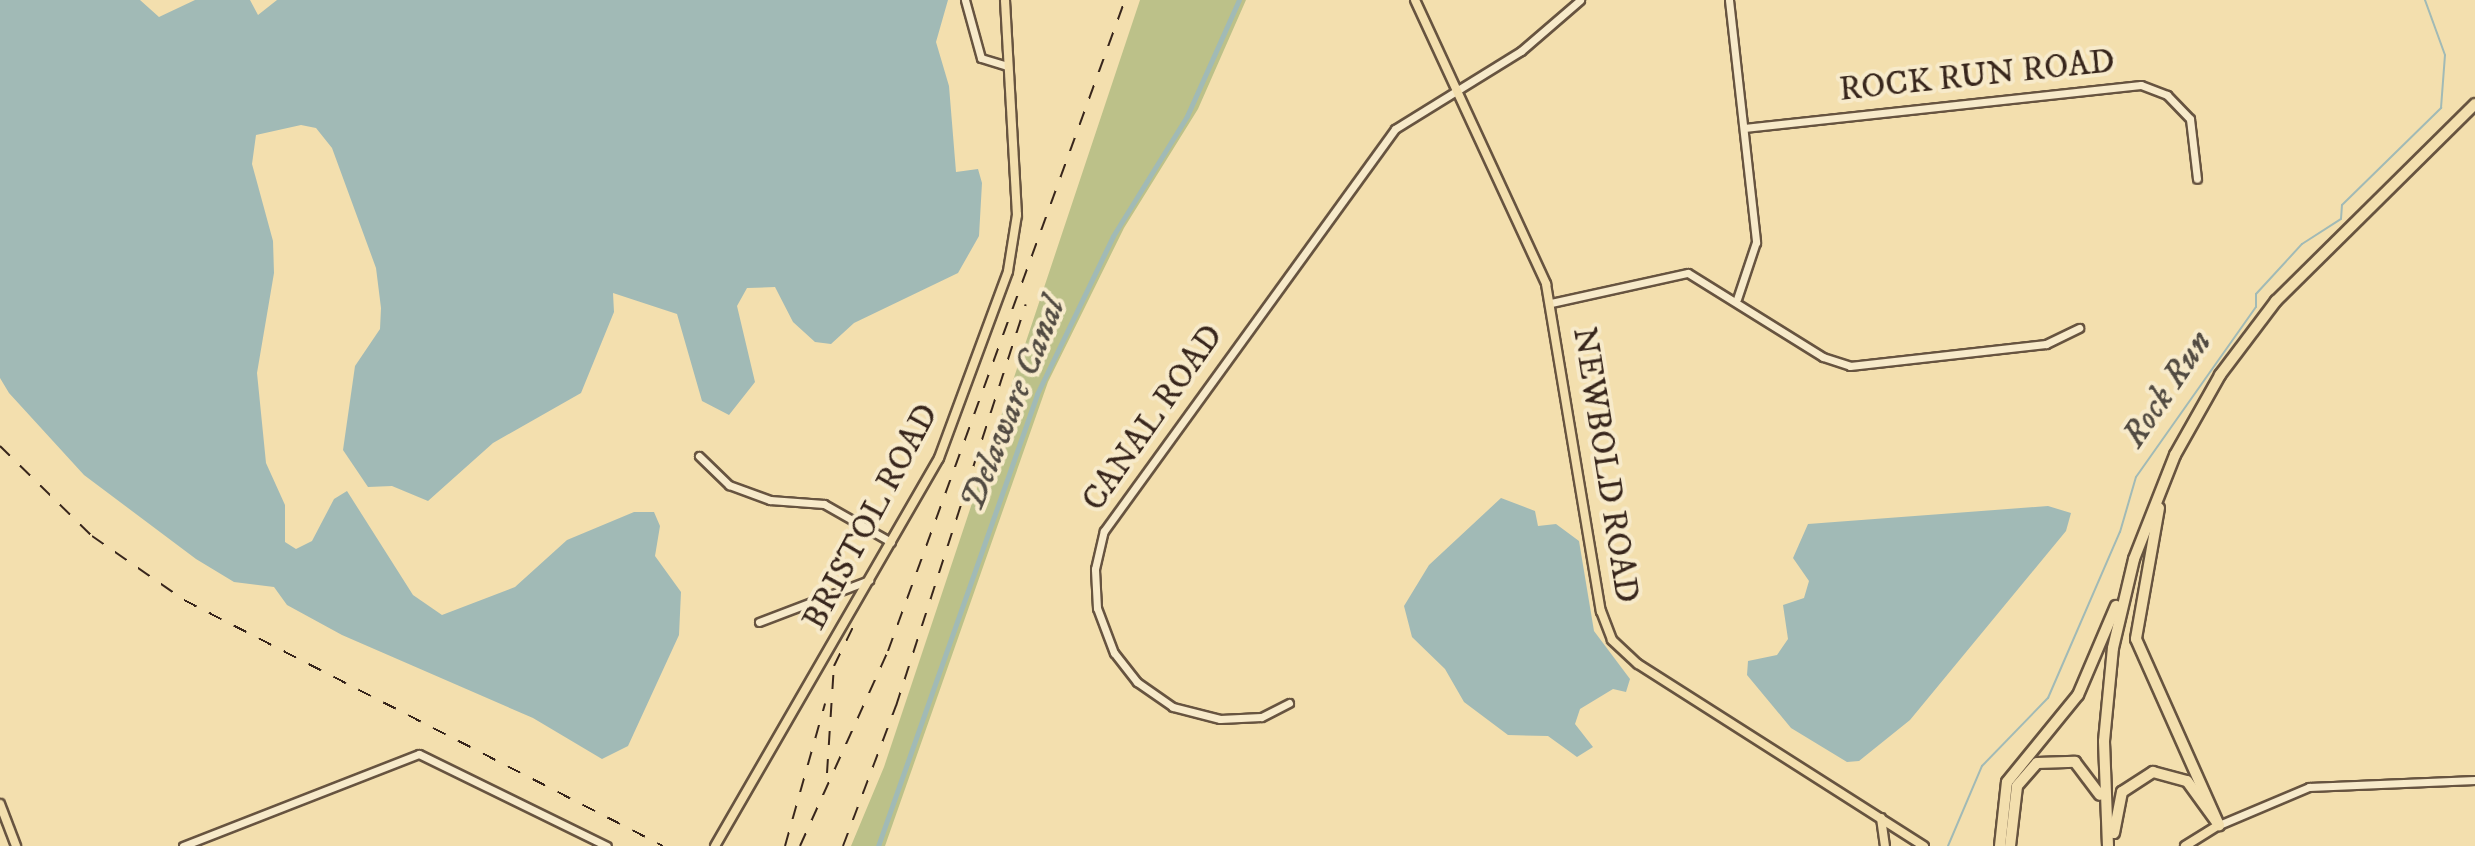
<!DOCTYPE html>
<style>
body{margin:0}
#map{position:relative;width:2475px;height:846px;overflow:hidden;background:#f3dfae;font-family:"IM FELL DW Pica",serif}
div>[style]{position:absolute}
.green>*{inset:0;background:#bcc189}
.water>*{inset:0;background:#a1bab6}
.stream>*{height:2px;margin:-1px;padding:0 1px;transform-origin:1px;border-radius:1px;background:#a1bab6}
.canal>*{height:5px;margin:-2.5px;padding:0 2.5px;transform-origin:2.5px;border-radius:2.5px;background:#a1bab6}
.roads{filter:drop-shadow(2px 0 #675440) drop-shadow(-2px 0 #675440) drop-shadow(0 2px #675440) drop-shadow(0 -2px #675440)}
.minor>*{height:7px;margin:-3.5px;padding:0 3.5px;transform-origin:3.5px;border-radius:3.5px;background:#f7eaca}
.major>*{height:8px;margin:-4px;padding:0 4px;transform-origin:4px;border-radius:4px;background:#f3dfae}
.highway>*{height:10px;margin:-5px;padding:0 5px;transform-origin:5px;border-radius:5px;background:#f3dfae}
.rail>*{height:2px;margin-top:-1px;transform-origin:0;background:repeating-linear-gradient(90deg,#38261c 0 14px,transparent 0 28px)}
span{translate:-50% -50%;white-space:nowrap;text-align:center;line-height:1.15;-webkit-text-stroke:8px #f7eaca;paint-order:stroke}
.street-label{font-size:34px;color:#38261c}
.water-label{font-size:36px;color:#524b42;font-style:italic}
</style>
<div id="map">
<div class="green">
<i style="clip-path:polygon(1140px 0,1246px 0,1198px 109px,1124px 228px,1048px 382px,885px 846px,851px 846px,884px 767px)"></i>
</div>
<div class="water">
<i style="clip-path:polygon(0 0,140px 0,159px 17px,195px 0,250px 0,258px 15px,277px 0,948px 0,936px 42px,949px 86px,956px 172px,978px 169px,982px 183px,979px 236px,958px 273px,854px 323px,831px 344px,815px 342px,793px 322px,775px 287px,747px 288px,737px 306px,755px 382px,729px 415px,702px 401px,677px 314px,613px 293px,614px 312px,581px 393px,493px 443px,428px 501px,392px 486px,368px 487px,343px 450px,355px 366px,380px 329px,381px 308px,376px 268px,332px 148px,316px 128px,301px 125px,256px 135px,252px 164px,273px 241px,274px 273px,257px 373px,266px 463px,285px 505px,285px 542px,296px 549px,312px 541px,334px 499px,347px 491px,413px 595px,442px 615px,515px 587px,567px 540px,634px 512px,654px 512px,660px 526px,655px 556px,681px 592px,679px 635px,628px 746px,602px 759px,533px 718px,342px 635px,287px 605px,274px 587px,234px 582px,196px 559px,84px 475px,9px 393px,0 378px)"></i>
<i style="clip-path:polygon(1501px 498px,1535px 511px,1538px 526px,1556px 524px,1579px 541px,1594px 631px,1630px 679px,1626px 692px,1613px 689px,1580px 709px,1575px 724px,1593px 747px,1577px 757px,1548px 736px,1508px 735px,1464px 702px,1445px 669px,1412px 637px,1404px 606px,1429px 565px)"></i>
<i style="clip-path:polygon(2048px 506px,2071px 513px,2066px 531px,1910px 720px,1859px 761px,1847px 762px,1791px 728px,1747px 675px,1748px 661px,1777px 655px,1788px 639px,1783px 605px,1804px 598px,1809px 581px,1793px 558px,1808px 524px)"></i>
</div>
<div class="stream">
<i style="left:1948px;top:846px;width:87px;rotate:-67deg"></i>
<i style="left:1982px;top:766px;width:95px;rotate:-45.9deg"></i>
<i style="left:2048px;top:698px;width:181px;rotate:-66.6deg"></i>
<i style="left:2120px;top:532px;width:57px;rotate:-73.8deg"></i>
<i style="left:2136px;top:477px;width:208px;rotate:-54.8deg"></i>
<i style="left:2256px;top:307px;width:13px;rotate:-90deg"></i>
<i style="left:2256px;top:294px;width:68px;rotate:-47.4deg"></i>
<i style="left:2302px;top:244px;width:46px;rotate:-32.7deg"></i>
<i style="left:2341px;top:219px;width:14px;rotate:-86deg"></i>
<i style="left:2342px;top:205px;width:139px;rotate:-44.4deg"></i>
<i style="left:2441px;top:108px;width:53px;rotate:-85.7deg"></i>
<i style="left:2445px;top:55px;width:59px;rotate:-110deg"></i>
</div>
<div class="canal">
<i style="left:878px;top:846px;width:479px;rotate:-70.6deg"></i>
<i style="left:1037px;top:394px;width:175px;rotate:-64.3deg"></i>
<i style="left:1113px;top:236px;width:141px;rotate:-58.3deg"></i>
<i style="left:1187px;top:116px;width:127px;rotate:-65.9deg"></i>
</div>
<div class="roads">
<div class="minor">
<i style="left:965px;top:0;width:60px;rotate:74.6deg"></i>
<i style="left:981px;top:58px;width:28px;rotate:17deg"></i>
<i style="left:1729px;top:0;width:244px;rotate:83.6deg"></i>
<i style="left:1756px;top:242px;width:60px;rotate:108.4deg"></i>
<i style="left:1744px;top:128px;width:399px;rotate:-6.2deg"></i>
<i style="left:2141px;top:85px;width:28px;rotate:21deg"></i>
<i style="left:2167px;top:95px;width:33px;rotate:46deg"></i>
<i style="left:2190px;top:119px;width:60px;rotate:83.3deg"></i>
<i style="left:1551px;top:303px;width:140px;rotate:-12.4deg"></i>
<i style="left:1688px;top:273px;width:159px;rotate:31.9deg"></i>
<i style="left:1823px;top:357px;width:28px;rotate:18deg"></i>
<i style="left:1850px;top:366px;width:197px;rotate:-6.4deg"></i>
<i style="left:2046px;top:344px;width:37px;rotate:-26deg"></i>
<i style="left:699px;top:456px;width:42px;rotate:44deg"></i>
<i style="left:729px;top:485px;width:44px;rotate:20.1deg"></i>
<i style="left:770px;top:500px;width:54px;rotate:4.2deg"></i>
<i style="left:824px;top:504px;width:77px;rotate:29.6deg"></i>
<i style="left:759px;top:622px;width:118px;rotate:-20.9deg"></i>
<i style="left:1289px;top:703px;width:31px;rotate:153deg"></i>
<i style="left:1261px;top:717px;width:41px;rotate:177.2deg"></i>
<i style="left:1220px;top:719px;width:49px;rotate:-165.7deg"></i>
<i style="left:1173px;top:707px;width:44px;rotate:-145.2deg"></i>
<i style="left:1137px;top:682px;width:37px;rotate:-128deg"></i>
<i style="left:1114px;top:653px;width:48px;rotate:-110.7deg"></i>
<i style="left:1097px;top:608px;width:39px;rotate:-93deg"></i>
<i style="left:1095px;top:569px;width:39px;rotate:-77deg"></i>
<i style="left:1104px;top:531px;width:496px;rotate:-54.1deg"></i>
<i style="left:1395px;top:129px;width:148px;rotate:-31.8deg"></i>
<i style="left:1521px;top:51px;width:78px;rotate:-40.8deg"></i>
<i style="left:2219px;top:825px;width:98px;rotate:-22.9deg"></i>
<i style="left:2309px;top:787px;width:166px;rotate:-2.4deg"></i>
<i style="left:183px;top:846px;width:253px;rotate:-21.3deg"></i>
<i style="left:419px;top:754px;width:209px;rotate:26.1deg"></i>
</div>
<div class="major">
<i style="left:1415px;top:0;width:313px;rotate:65.2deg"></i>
<i style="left:1546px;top:284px;width:332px;rotate:80.5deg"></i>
<i style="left:1601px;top:611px;width:31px;rotate:69deg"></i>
<i style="left:1612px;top:640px;width:35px;rotate:43deg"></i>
<i style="left:1638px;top:664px;width:339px;rotate:32.5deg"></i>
<i style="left:0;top:804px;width:45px;rotate:69.1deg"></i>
<i style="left:1881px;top:818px;width:28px;rotate:82deg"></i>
<i style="left:715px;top:846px;width:448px;rotate:-60deg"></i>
<i style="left:939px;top:458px;width:199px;rotate:-69.7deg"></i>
<i style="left:1008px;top:271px;width:57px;rotate:-80.9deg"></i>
<i style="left:1017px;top:215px;width:215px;rotate:-93.2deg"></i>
<i style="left:2185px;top:846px;width:40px;rotate:-32deg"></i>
</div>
<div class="highway">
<i style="left:2159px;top:508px;width:133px;rotate:100deg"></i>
<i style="left:2136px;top:639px;width:204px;rotate:66deg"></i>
<i style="left:2114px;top:833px;width:42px;rotate:-79deg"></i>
<i style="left:2122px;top:792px;width:37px;rotate:-33deg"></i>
<i style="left:2153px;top:772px;width:35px;rotate:15deg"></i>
<i style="left:2187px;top:781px;width:54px;rotate:54deg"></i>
<i style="left:2000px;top:846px;width:64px;rotate:-83.8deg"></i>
<i style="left:2007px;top:782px;width:112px;rotate:-50.8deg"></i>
<i style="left:2078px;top:695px;width:97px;rotate:-66.9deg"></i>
<i style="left:2010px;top:846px;width:60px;rotate:-83.3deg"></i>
<i style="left:2017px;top:786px;width:30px;rotate:-49deg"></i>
<i style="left:2037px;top:763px;width:38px;rotate:-2deg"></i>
<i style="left:2075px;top:762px;width:41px;rotate:52.9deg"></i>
<i style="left:2108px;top:846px;width:105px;rotate:-92.2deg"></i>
<i style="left:2104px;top:741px;width:93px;rotate:-84.5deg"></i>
<i style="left:2113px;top:648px;width:91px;rotate:-76.7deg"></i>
<i style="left:2134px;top:559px;width:112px;rotate:-68.5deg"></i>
<i style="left:2175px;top:455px;width:92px;rotate:-60.6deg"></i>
<i style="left:2220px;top:375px;width:93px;rotate:-52.9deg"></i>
<i style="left:2276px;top:301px;width:280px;rotate:-44.7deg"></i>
</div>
</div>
<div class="rail">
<i style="left:0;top:446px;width:129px;rotate:44.4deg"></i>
<i style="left:92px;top:536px;width:112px;rotate:34.8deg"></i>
<i style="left:184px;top:600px;width:538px;rotate:27.18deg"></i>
<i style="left:827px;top:773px;width:107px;rotate:-86.3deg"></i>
<i style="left:834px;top:666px;width:48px;rotate:-64deg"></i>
<i style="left:785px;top:846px;width:148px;rotate:-74.3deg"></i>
<i style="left:800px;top:846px;width:214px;rotate:-65.7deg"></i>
<i style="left:888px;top:651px;width:693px;rotate:-70deg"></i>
<i style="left:843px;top:846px;width:150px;rotate:-69.3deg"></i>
<i style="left:896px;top:706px;width:422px;rotate:-72.1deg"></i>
</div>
<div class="street-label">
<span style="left:1977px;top:76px;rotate:-6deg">ROCK RUN ROAD</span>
<span style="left:1153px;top:418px;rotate:-55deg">CANAL ROAD</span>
<span style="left:1605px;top:465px;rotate:81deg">NEWBOLD ROAD</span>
<span style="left:871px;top:517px;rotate:-62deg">BRISTOL ROAD</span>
</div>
<div class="water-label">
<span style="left:2167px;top:389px;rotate:-56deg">Rock Run</span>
<span style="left:1013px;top:404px;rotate:-68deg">Delaware Canal</span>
</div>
</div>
